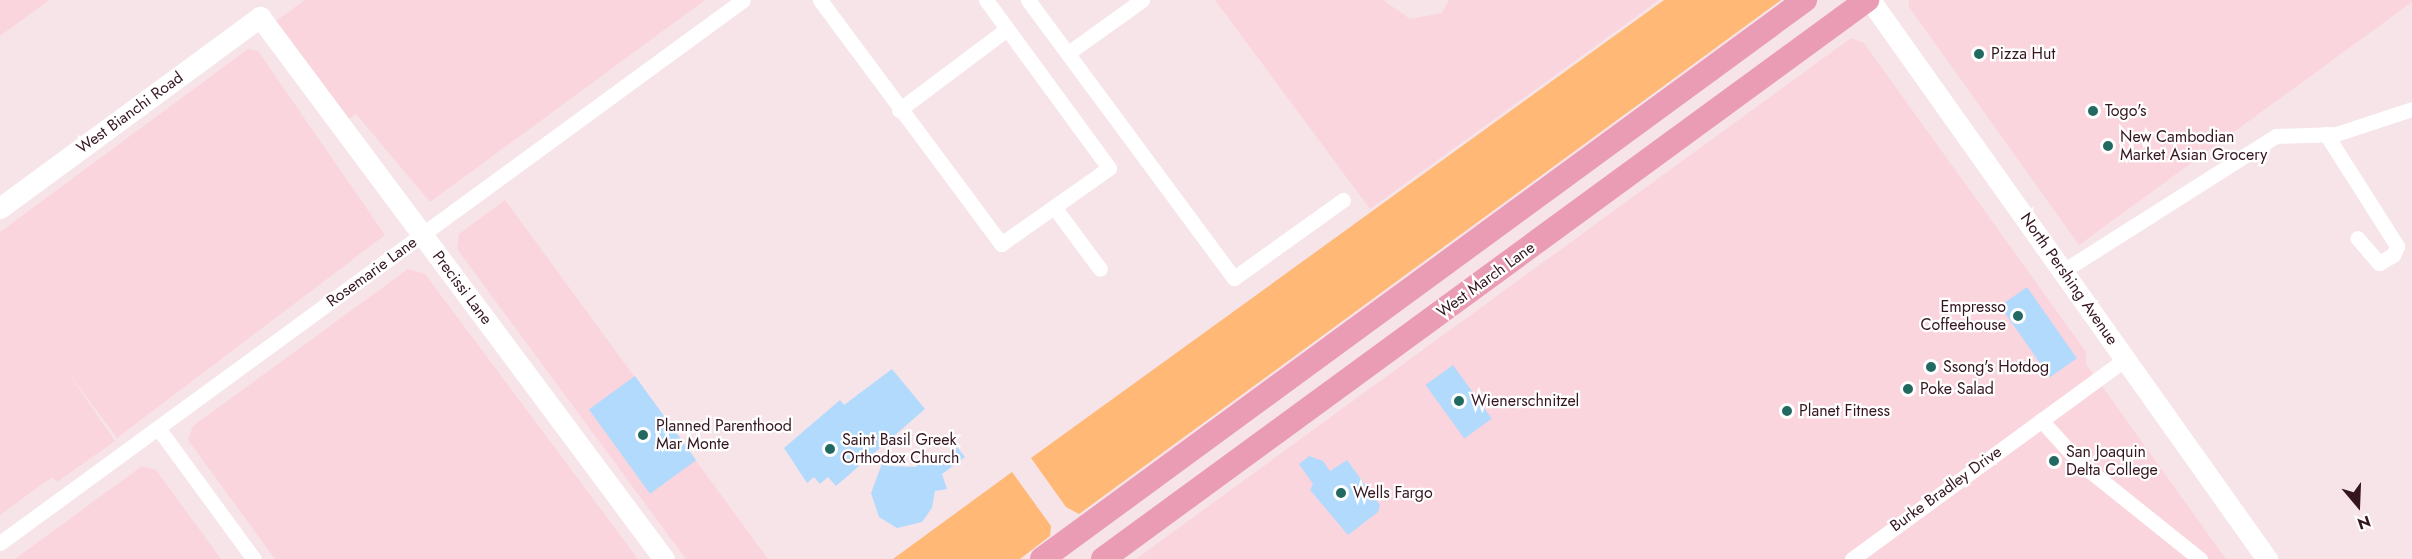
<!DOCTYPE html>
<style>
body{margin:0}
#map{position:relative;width:2412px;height:559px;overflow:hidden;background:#f6e4e8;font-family:Jost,sans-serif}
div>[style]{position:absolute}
.built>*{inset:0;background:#fbd5dd}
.green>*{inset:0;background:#ffb875}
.building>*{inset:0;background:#b1dafd;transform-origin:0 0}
.street>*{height:15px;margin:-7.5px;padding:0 7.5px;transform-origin:7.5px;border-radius:7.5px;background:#fff}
.secondary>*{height:21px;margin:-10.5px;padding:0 10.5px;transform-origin:10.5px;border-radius:10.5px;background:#fff}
.primary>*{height:24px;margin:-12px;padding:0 12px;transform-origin:12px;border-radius:12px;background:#ea9cb4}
.dots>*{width:16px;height:16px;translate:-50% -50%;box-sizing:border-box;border:3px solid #fff;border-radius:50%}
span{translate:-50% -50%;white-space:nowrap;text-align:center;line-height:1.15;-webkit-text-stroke:4.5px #fff;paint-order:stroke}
.poi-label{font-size:16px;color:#35161f}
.left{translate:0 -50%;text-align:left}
.right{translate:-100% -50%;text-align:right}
.street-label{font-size:16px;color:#35161f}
.north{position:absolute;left:2328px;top:475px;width:60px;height:60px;-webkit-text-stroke:4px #fff;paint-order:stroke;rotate:161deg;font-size:16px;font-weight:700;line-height:24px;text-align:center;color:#35161f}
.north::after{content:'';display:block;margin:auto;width:21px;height:27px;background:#35161f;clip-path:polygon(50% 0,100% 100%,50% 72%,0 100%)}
</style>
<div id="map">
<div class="built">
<i style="clip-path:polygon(0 0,49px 0,0 36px)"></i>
<i style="clip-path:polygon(305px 0,705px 0,430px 202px,356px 114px,345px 122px,273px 23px)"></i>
<i style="clip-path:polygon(1215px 0,1383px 0,1410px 19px,1442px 13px,1449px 0,1659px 0,1370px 209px)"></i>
<i style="clip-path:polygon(1909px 0,2412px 0,2412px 2px,2079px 245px,1909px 7px)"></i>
<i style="clip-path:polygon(1851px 38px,1864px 43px,2086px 352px,2086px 364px,2226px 559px,1136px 559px)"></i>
<i style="clip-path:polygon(248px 49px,258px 51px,385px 235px,117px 438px,65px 368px,115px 441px,57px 482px,52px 477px,0 515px,0 232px)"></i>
<i style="clip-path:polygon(505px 200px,768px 559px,686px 559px,457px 249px,459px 234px)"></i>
<i style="clip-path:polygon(408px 269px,425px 274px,638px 559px,275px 559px,188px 440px,193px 426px)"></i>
<i style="clip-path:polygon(142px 466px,156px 470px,221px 559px,15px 559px)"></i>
</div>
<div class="green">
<i style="clip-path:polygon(1664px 0,1781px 0,1079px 514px,1066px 507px,1031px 458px)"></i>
<i style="clip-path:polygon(1012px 472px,1051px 526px,1050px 536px,1020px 559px,893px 559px)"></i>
</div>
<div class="building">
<i style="left:2027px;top:287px;width:87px;height:33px;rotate:55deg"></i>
<i style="left:1453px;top:365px;width:66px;height:34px;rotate:54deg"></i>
<i style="clip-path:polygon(892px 369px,925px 409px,836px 486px,828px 477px,820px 484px,814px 477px,807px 483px,784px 448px,840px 400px,844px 405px)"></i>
<i style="left:635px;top:376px;width:104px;height:57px;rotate:54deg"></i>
<i style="clip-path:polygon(957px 447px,965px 457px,942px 474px,947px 489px,935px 491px,932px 508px,922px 522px,897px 528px,879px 517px,871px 493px,883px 461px,888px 466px,916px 467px,921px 455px,935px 465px)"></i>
<i style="clip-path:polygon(1309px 456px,1323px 461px,1330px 471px,1347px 460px,1380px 505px,1378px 512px,1348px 535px,1310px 490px,1313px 484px,1299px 464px)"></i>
</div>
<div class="street">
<i style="left:820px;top:0;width:304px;rotate:53.4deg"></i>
<i style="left:1001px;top:244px;width:132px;rotate:-35.1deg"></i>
<i style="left:1109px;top:168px;width:208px;rotate:-126.2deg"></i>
<i style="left:1028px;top:0;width:346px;rotate:53.5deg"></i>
<i style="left:1234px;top:278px;width:134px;rotate:-35.6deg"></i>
<i style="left:1068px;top:53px;width:91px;rotate:-35.6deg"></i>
<i style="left:899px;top:110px;width:135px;rotate:-36.9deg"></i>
<i style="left:2326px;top:134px;width:133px;rotate:57.6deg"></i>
<i style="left:2397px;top:246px;width:10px;rotate:114deg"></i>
<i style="left:2393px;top:255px;width:16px;rotate:150deg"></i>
<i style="left:2379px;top:263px;width:33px;rotate:-131deg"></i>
<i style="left:1054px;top:207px;width:77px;rotate:53.4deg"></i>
<i style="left:2063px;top:271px;width:252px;rotate:-32.4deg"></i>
<i style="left:2276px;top:136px;width:60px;rotate:-1.9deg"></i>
<i style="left:2336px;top:134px;width:80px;rotate:-18.2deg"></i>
<i style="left:2041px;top:420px;width:58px;rotate:47.8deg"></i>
<i style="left:2080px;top:463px;width:154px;rotate:38.7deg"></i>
<i style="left:158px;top:428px;width:162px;rotate:53.8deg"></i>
<i style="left:0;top:543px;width:920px;rotate:-36.16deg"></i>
<i style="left:1852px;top:559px;width:337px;rotate:-36.2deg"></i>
</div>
<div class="secondary">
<i style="left:1870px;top:0;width:686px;rotate:54.62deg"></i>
<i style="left:0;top:208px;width:323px;rotate:-36.3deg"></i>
<i style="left:260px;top:17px;width:676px;rotate:53.3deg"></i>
</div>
<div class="primary">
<i style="left:1042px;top:559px;width:946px;rotate:-36.23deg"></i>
<i style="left:1103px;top:559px;width:947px;rotate:-36.19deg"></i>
</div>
<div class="dots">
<i style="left:1979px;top:54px;background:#226a61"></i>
<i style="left:2093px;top:111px;background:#226a61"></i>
<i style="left:2108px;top:146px;background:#226a61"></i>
<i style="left:2018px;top:316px;background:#226a61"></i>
<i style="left:1931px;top:367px;background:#226a61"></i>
<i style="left:1908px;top:389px;background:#226a61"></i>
<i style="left:1459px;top:401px;background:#226a61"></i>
<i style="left:1787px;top:411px;background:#226a61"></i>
<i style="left:643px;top:435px;background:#226a61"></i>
<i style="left:830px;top:449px;background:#226a61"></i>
<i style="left:2054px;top:461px;background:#226a61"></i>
<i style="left:1341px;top:493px;background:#226a61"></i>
</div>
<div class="poi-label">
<span class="left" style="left:1991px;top:54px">Pizza Hut</span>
<span class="left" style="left:2105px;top:111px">Togo's</span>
<span class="left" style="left:2120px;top:146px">New Cambodian<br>Market Asian Grocery</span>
<span class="right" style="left:2006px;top:316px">Empresso<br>Coffeehouse</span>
<span class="left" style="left:1943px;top:367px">Ssong's Hotdog</span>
<span class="left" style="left:1920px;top:389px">Poke Salad</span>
<span class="left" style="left:1471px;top:401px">Wienerschnitzel</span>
<span class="left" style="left:1799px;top:411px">Planet Fitness</span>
<span class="left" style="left:656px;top:435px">Planned Parenthood<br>Mar Monte</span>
<span class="left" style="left:842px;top:449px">Saint Basil Greek<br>Orthodox Church</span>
<span class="left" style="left:2066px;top:461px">San Joaquin<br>Delta College</span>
<span class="left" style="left:1353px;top:493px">Wells Fargo</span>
</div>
<div class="street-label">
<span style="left:130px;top:113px;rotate:-36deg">West Bianchi Road</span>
<span style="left:372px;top:272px;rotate:-36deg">Rosemarie Lane</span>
<span style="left:2069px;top:279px;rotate:55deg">North Pershing Avenue</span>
<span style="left:1486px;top:280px;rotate:-36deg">West March Lane</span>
<span style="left:462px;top:288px;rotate:53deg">Precissi Lane</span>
<span style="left:1946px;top:489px;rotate:-36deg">Burke Bradley Drive</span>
</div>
<div class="north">N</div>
</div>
